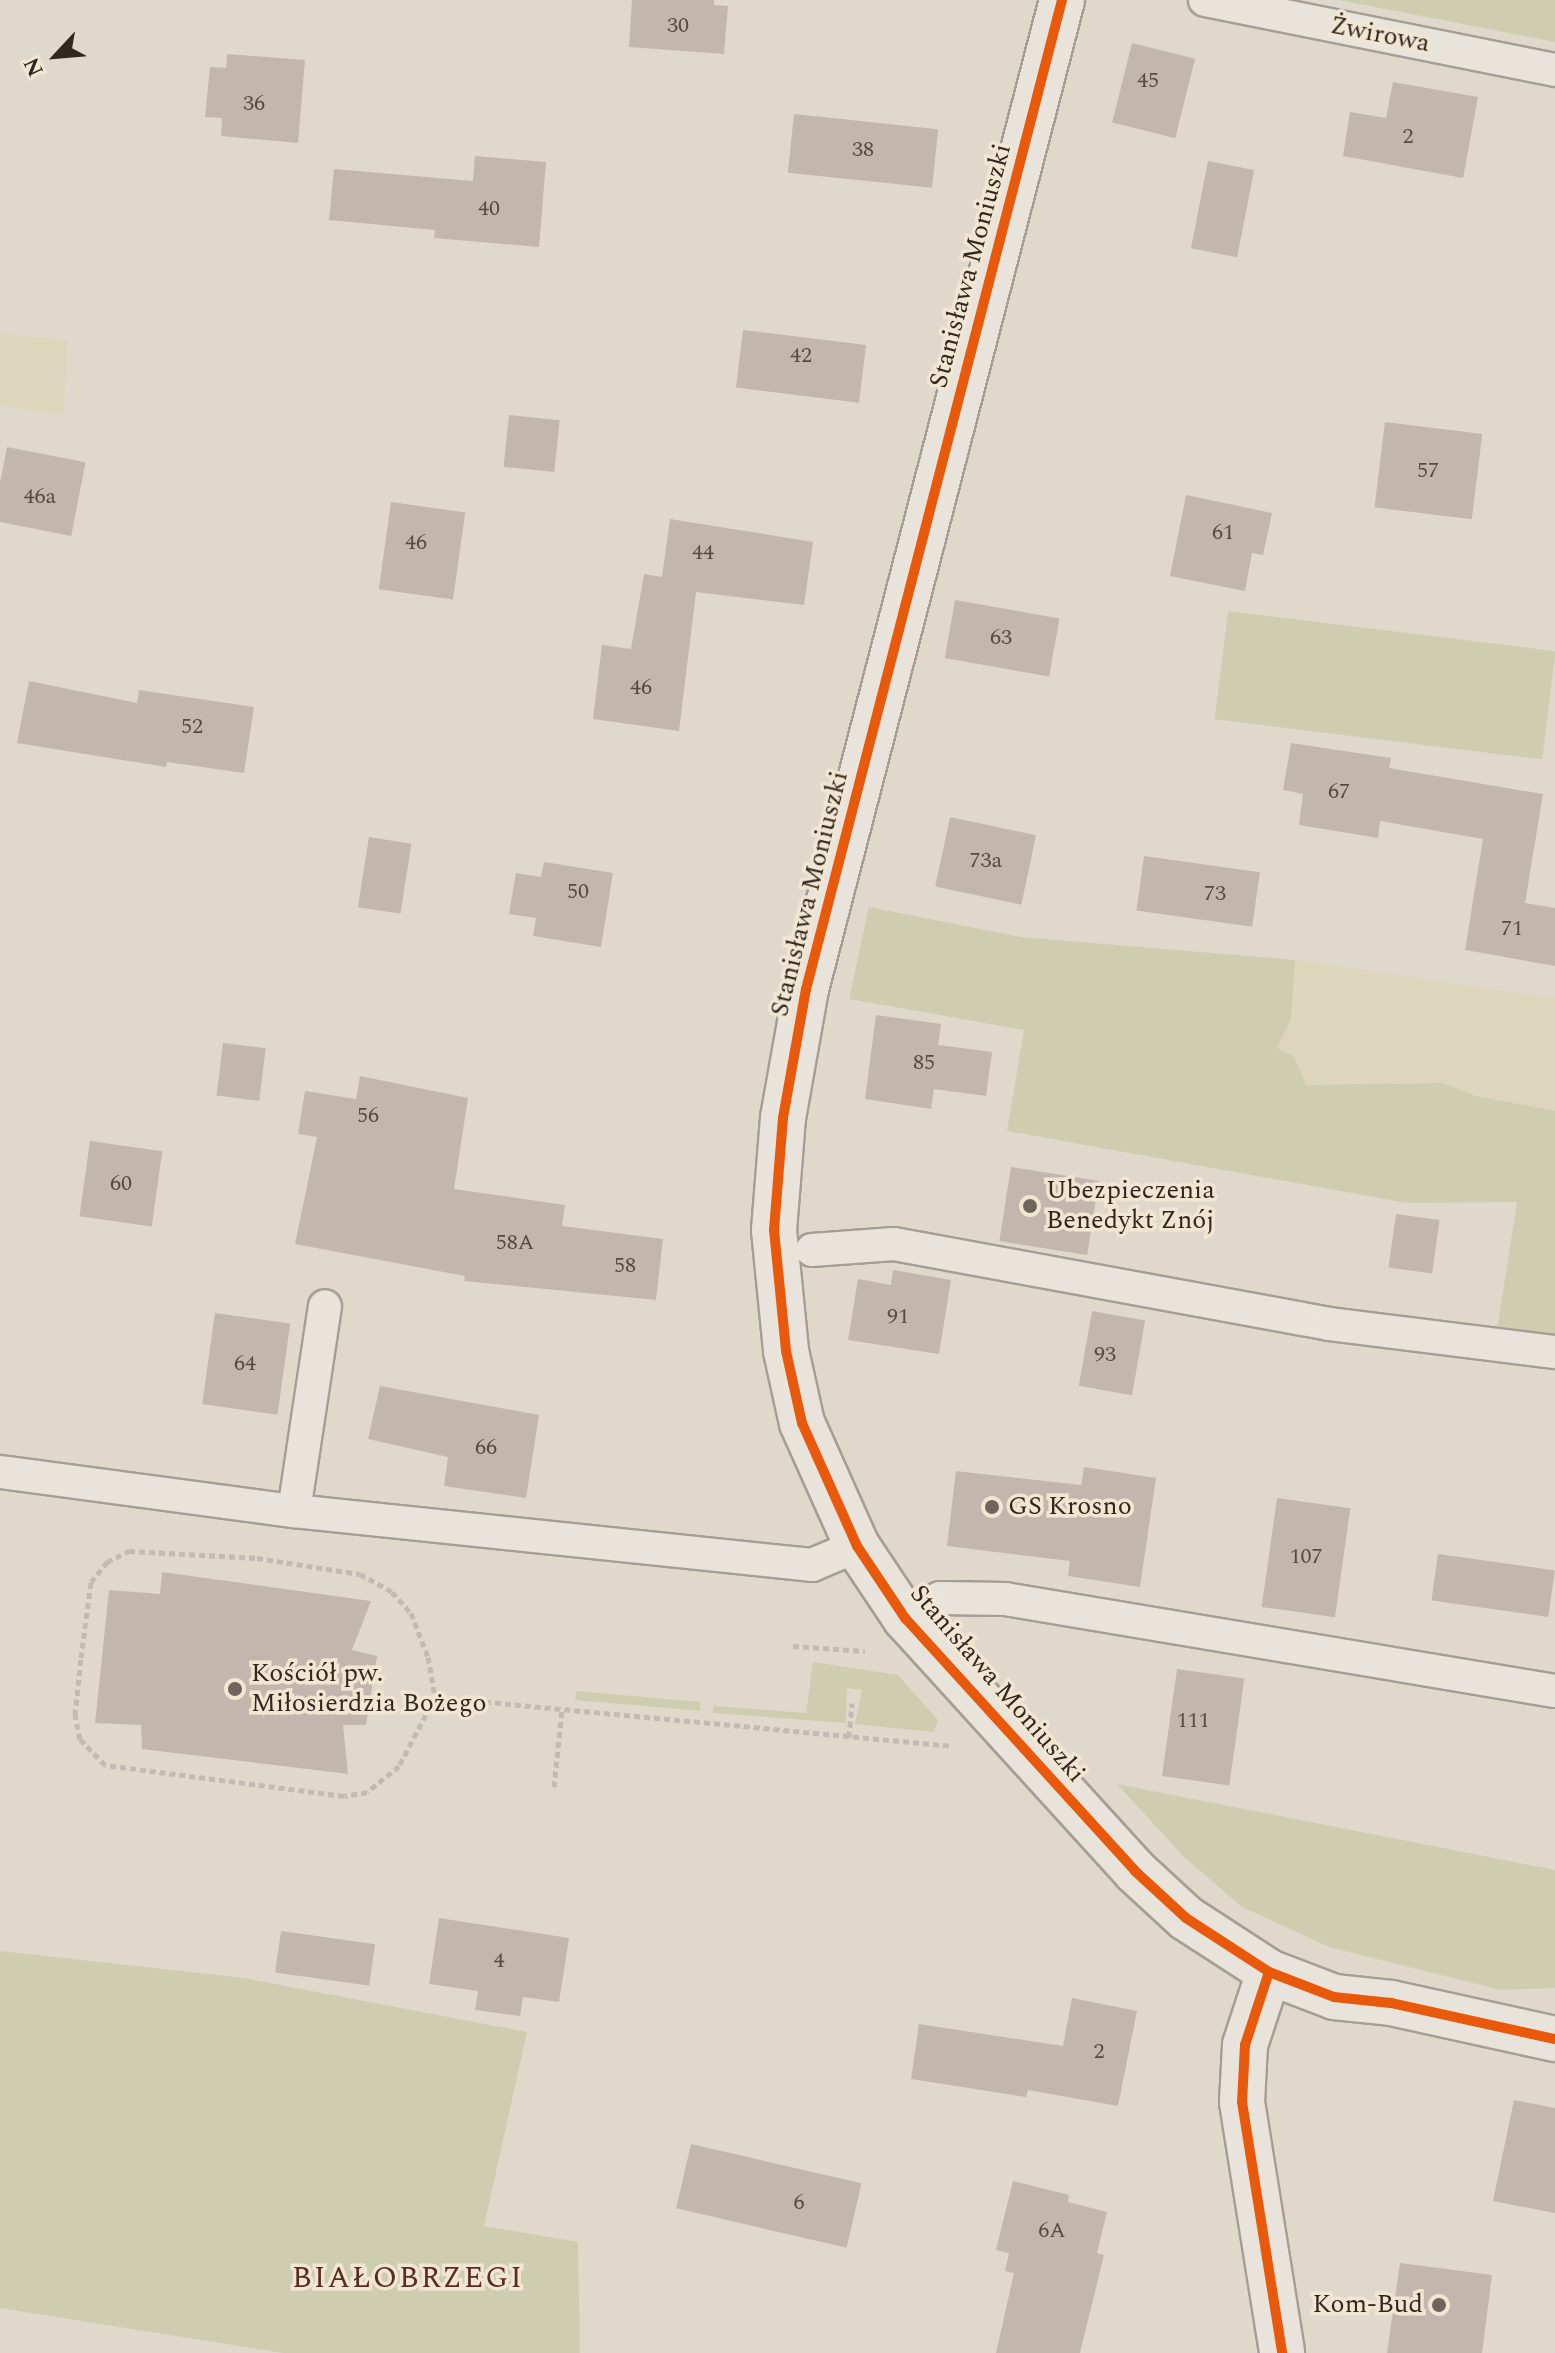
<!DOCTYPE html>
<meta charset="utf-8">
<style>
body{margin:0}
#map{position:relative;width:1555px;height:2353px;overflow:hidden;background:#e0d8cb;font-family:Spectral,serif}
div>[style]{position:absolute}
.farmland>*{inset:0;background:#ded5bd}
.green>*{inset:0;background:#cfcdb0;transform-origin:0 0}
.building>*{inset:0;background:#c3b7ad;transform-origin:0 0}
.path>*{height:5px;margin-top:-2.5px;transform-origin:0;background:repeating-linear-gradient(90deg,#c1bbb4 0 6px,transparent 0 10px)}
.roads{filter:drop-shadow(2px 0 #a59e95) drop-shadow(-2px 0 #a59e95) drop-shadow(0 2px #a59e95) drop-shadow(0 -2px #a59e95)}
.service>*{height:32px;margin:-16px;padding:0 16px;transform-origin:16px;border-radius:16px;background:#e8e4dc}
.minor>*{height:44px;margin:-22px;padding:0 22px;transform-origin:22px;border-radius:22px;background:#e8e4dc}
.cycleway>*{height:10px;margin:-5px;padding:0 5px;transform-origin:5px;border-radius:5px;background:#e8590c}
.dots>*{width:22px;height:22px;translate:-50% -50%;box-sizing:border-box;border:4px solid #f0e6d2;border-radius:50%}
span{translate:-50% -50%;white-space:nowrap;text-align:center;line-height:1.15;-webkit-text-stroke:7px #f0e6d2;paint-order:stroke}
.number-label{font-size:22px;color:#564b42}
.number-label span{-webkit-text-stroke-width:0}
.street-label{font-size:26px;color:#32271f}
.poi-label{font-size:26px;color:#32271f}
.left{translate:0 -50%;text-align:left}
.right{translate:-100% -50%;text-align:right}
.quarter-label{font-size:30px;color:#592c23;letter-spacing:2px}
.north{position:absolute;left:16px;top:16px;width:80px;height:80px;-webkit-text-stroke:6px #f0e6d2;paint-order:stroke;rotate:244deg;font-size:22px;font-weight:700;line-height:32px;text-align:center;color:#32271f}
.north::after{content:'';display:block;margin:auto;width:28px;height:36px;background:#32271f;clip-path:polygon(50% 0,100% 100%,50% 72%,0 100%)}
</style>
<div id="map">
<div class="farmland">
<i style="clip-path:polygon(0 333px,68px 341px,63px 415px,0 405px)"></i>
<i style="clip-path:polygon(1295px 960px,1555px 998px,1555px 1111px,1476px 1096px,1443px 1083px,1306px 1085px,1294px 1056px,1277px 1048px,1291px 1019px)"></i>
</div>
<div class="green">
<i style="clip-path:polygon(1339px 0,1555px 0,1555px 42px)"></i>
<i style="left:1228px;top:611px;width:330px;height:109px;rotate:7deg"></i>
<i style="clip-path:polygon(869px 907px,1020px 937px,1295px 960px,1291px 1019px,1277px 1048px,1294px 1056px,1306px 1085px,1443px 1083px,1476px 1096px,1555px 1111px,1555px 1353px,1495px 1343px,1517px 1202px,1407px 1203px,1007px 1131px,1024px 1030px,849px 999px)"></i>
<i style="clip-path:polygon(813px 1662px,898px 1675px,938px 1720px,934px 1732px,855px 1724px,862px 1690px,847px 1688px,846px 1723px,713px 1713px,713px 1706px,806px 1713px)"></i>
<i style="left:576px;top:1691px;width:125px;height:9px;rotate:5deg"></i>
<i style="clip-path:polygon(1117px 1784px,1555px 1870px,1555px 1988px,1501px 1990px,1329px 1947px,1242px 1907px,1184px 1857px)"></i>
<i style="clip-path:polygon(0 1951px,244px 1978px,527px 2032px,484px 2226px,578px 2242px,580px 2353px,283px 2353px,0 2308px)"></i>
</div>
<div class="building">
<i style="clip-path:polygon(632px 0,714px 0,714px 5px,728px 6px,724px 54px,629px 47px)"></i>
<i style="left:1132px;top:43px;width:65px;height:82px;rotate:14deg"></i>
<i style="clip-path:polygon(227px 54px,305px 60px,298px 143px,221px 136px,222px 118px,205px 117px,210px 67px,226px 68px)"></i>
<i style="clip-path:polygon(1393px 82px,1478px 97px,1463px 178px,1343px 156px,1350px 112px,1386px 118px)"></i>
<i style="left:794px;top:114px;width:145px;height:59px;rotate:6deg"></i>
<i style="clip-path:polygon(475px 156px,546px 162px,539px 247px,434px 238px,435px 230px,329px 220px,334px 169px,473px 181px)"></i>
<i style="left:1208px;top:161px;width:47px;height:89px;rotate:11deg"></i>
<i style="left:743px;top:330px;width:124px;height:58px;rotate:7deg"></i>
<i style="left:509px;top:415px;width:51px;height:52px;rotate:6deg"></i>
<i style="left:1385px;top:422px;width:98px;height:86px;rotate:7deg"></i>
<i style="left:7px;top:447px;width:80px;height:75px;rotate:11deg"></i>
<i style="clip-path:polygon(1186px 495px,1272px 513px,1263px 555px,1252px 553px,1245px 591px,1170px 576px)"></i>
<i style="left:391px;top:502px;width:75px;height:88px;rotate:8deg"></i>
<i style="clip-path:polygon(670px 519px,813px 542px,804px 605px,696px 592px,679px 731px,593px 719px,602px 645px,631px 649px,644px 574px,662px 577px)"></i>
<i style="left:955px;top:600px;width:106px;height:59px;rotate:10deg"></i>
<i style="clip-path:polygon(29px 681px,137px 703px,139px 690px,254px 707px,244px 773px,167px 762px,166px 767px,17px 743px)"></i>
<i style="clip-path:polygon(1291px 743px,1391px 758px,1389px 768px,1543px 794px,1525px 903px,1555px 908px,1555px 966px,1465px 950px,1483px 839px,1380px 821px,1378px 838px,1299px 825px,1303px 794px,1283px 790px)"></i>
<i style="left:950px;top:817px;width:88px;height:71px;rotate:12deg"></i>
<i style="left:369px;top:837px;width:43px;height:71px;rotate:9deg"></i>
<i style="left:1144px;top:856px;width:117px;height:55px;rotate:8deg"></i>
<i style="clip-path:polygon(544px 862px,613px 873px,601px 947px,533px 936px,536px 918px,509px 914px,516px 873px,541px 877px)"></i>
<i style="clip-path:polygon(876px 1015px,941px 1024px,938px 1045px,992px 1052px,986px 1096px,934px 1089px,931px 1109px,865px 1099px)"></i>
<i style="left:223px;top:1043px;width:43px;height:53px;rotate:7deg"></i>
<i style="clip-path:polygon(360px 1076px,468px 1098px,454px 1189px,565px 1205px,562px 1226px,663px 1239px,656px 1300px,464px 1281px,465px 1276px,295px 1244px,317px 1137px,298px 1134px,305px 1091px,356px 1099px)"></i>
<i style="left:90px;top:1141px;width:73px;height:76px;rotate:8deg"></i>
<i style="left:1011px;top:1167px;width:89px;height:75px;rotate:9deg"></i>
<i style="left:1396px;top:1214px;width:44px;height:54px;rotate:8deg"></i>
<i style="clip-path:polygon(893px 1270px,951px 1280px,939px 1354px,848px 1340px,858px 1279px,891px 1285px)"></i>
<i style="left:1092px;top:1311px;width:54px;height:76px;rotate:10deg"></i>
<i style="left:215px;top:1313px;width:76px;height:92px;rotate:8deg"></i>
<i style="clip-path:polygon(380px 1386px,539px 1415px,526px 1498px,444px 1486px,448px 1457px,368px 1439px)"></i>
<i style="clip-path:polygon(1084px 1467px,1156px 1478px,1140px 1587px,1068px 1576px,1070px 1561px,947px 1546px,956px 1471px,1081px 1485px)"></i>
<i style="left:1277px;top:1498px;width:74px;height:110px;rotate:8deg"></i>
<i style="left:1438px;top:1554px;width:118px;height:47px;rotate:8deg"></i>
<i style="clip-path:polygon(162px 1572px,371px 1601px,352px 1650px,377px 1656px,366px 1725px,343px 1725px,348px 1774px,142px 1749px,141px 1725px,95px 1723px,109px 1590px,160px 1594px)"></i>
<i style="left:1177px;top:1669px;width:68px;height:108px;rotate:8deg"></i>
<i style="clip-path:polygon(439px 1918px,569px 1938px,559px 2002px,523px 1997px,520px 2016px,475px 2010px,478px 1991px,429px 1984px)"></i>
<i style="left:281px;top:1931px;width:95px;height:42px;rotate:8deg"></i>
<i style="clip-path:polygon(1072px 1998px,1137px 2011px,1118px 2106px,1028px 2090px,1026px 2097px,911px 2079px,919px 2024px,1063px 2046px)"></i>
<i style="clip-path:polygon(1514px 2100px,1555px 2108px,1555px 2213px,1493px 2201px)"></i>
<i style="left:691px;top:2144px;width:175px;height:66px;rotate:13deg"></i>
<i style="clip-path:polygon(1013px 2181px,1069px 2195px,1068px 2202px,1107px 2212px,1097px 2253px,1104px 2255px,1080px 2353px,996px 2353px,1014px 2273px,1005px 2271px,1009px 2253px,996px 2250px)"></i>
<i style="clip-path:polygon(1400px 2263px,1492px 2275px,1482px 2353px,1387px 2353px)"></i>
</div>
<div class="path">
<i style="left:129px;top:1551px;width:128px;rotate:3.1deg"></i>
<i style="left:257px;top:1558px;width:104px;rotate:8.8deg"></i>
<i style="left:360px;top:1574px;width:37px;rotate:29deg"></i>
<i style="left:392px;top:1592px;width:28px;rotate:48deg"></i>
<i style="left:411px;top:1613px;width:47px;rotate:68.9deg"></i>
<i style="left:428px;top:1657px;width:41px;rotate:80.1deg"></i>
<i style="left:435px;top:1697px;width:78px;rotate:117.6deg"></i>
<i style="left:399px;top:1766px;width:41px;rotate:140.9deg"></i>
<i style="left:367px;top:1792px;width:23px;rotate:170deg"></i>
<i style="left:344px;top:1796px;width:241px;rotate:-172.6deg"></i>
<i style="left:105px;top:1765px;width:36px;rotate:-134deg"></i>
<i style="left:80px;top:1739px;width:25px;rotate:-102deg"></i>
<i style="left:75px;top:1715px;width:57px;rotate:-84deg"></i>
<i style="left:81px;top:1658px;width:77px;rotate:-82.5deg"></i>
<i style="left:91px;top:1582px;width:26px;rotate:-51deg"></i>
<i style="left:107px;top:1562px;width:25px;rotate:-27deg"></i>
<i style="left:793px;top:1646px;width:72px;rotate:4deg"></i>
<i style="left:435px;top:1697px;width:520px;rotate:5.4deg"></i>
<i style="left:849px;top:1737px;width:34px;rotate:-85deg"></i>
<i style="left:554px;top:1787px;width:77px;rotate:-84.1deg"></i>
</div>
<div class="roads">
<div class="service">
<i style="left:1205px;top:0;width:357px;rotate:11.3deg"></i>
<i style="left:812px;top:1250px;width:82px;rotate:-4.2deg"></i>
<i style="left:894px;top:1244px;width:443px;rotate:10.4deg"></i>
<i style="left:1330px;top:1324px;width:227px;rotate:7.1deg"></i>
<i style="left:0;top:1472px;width:297px;rotate:7.6deg"></i>
<i style="left:294px;top:1511px;width:521px;rotate:5.95deg"></i>
<i style="left:812px;top:1565px;width:49px;rotate:-22.9deg"></i>
<i style="left:294px;top:1511px;width:207px;rotate:-81.4deg"></i>
<i style="left:905px;top:1618px;width:40px;rotate:-29.7deg"></i>
<i style="left:940px;top:1598px;width:65px;rotate:0.9deg"></i>
<i style="left:1005px;top:1599px;width:558px;rotate:9.5deg"></i>
</div>
<div class="minor">
<i style="left:1062px;top:0;width:1022px;rotate:104.51deg"></i>
<i style="left:806px;top:989px;width:131px;rotate:100.1deg"></i>
<i style="left:783px;top:1118px;width:112px;rotate:94.6deg"></i>
<i style="left:774px;top:1230px;width:122px;rotate:84.3deg"></i>
<i style="left:786px;top:1351px;width:74px;rotate:77.5deg"></i>
<i style="left:802px;top:1423px;width:135px;rotate:65.9deg"></i>
<i style="left:857px;top:1546px;width:87px;rotate:56.3deg"></i>
<i style="left:905px;top:1618px;width:342px;rotate:47.7deg"></i>
<i style="left:1135px;top:1871px;width:69px;rotate:42.7deg"></i>
<i style="left:1186px;top:1918px;width:99px;rotate:33deg"></i>
<i style="left:1269px;top:1972px;width:70px;rotate:21deg"></i>
<i style="left:1334px;top:1997px;width:57px;rotate:6deg"></i>
<i style="left:1391px;top:2003px;width:168px;rotate:12.4deg"></i>
<i style="left:1269px;top:1972px;width:77px;rotate:108.2deg"></i>
<i style="left:1245px;top:2045px;width:57px;rotate:93deg"></i>
<i style="left:1242px;top:2102px;width:254px;rotate:80.9deg"></i>
</div>
</div>
<div class="cycleway">
<i style="left:1062px;top:0;width:1022px;rotate:104.51deg"></i>
<i style="left:806px;top:989px;width:131px;rotate:100.1deg"></i>
<i style="left:783px;top:1118px;width:112px;rotate:94.6deg"></i>
<i style="left:774px;top:1230px;width:122px;rotate:84.3deg"></i>
<i style="left:786px;top:1351px;width:74px;rotate:77.5deg"></i>
<i style="left:802px;top:1423px;width:135px;rotate:65.9deg"></i>
<i style="left:857px;top:1546px;width:87px;rotate:56.3deg"></i>
<i style="left:905px;top:1618px;width:342px;rotate:47.7deg"></i>
<i style="left:1135px;top:1871px;width:69px;rotate:42.7deg"></i>
<i style="left:1186px;top:1918px;width:99px;rotate:33deg"></i>
<i style="left:1269px;top:1972px;width:70px;rotate:21deg"></i>
<i style="left:1334px;top:1997px;width:57px;rotate:6deg"></i>
<i style="left:1391px;top:2003px;width:168px;rotate:12.4deg"></i>
<i style="left:1269px;top:1972px;width:77px;rotate:108.2deg"></i>
<i style="left:1245px;top:2045px;width:57px;rotate:93deg"></i>
<i style="left:1242px;top:2102px;width:254px;rotate:80.9deg"></i>
</div>
<div class="dots">
<i style="left:1030px;top:1206px;background:#6f655b"></i>
<i style="left:992px;top:1507px;background:#6f655b"></i>
<i style="left:235px;top:1689px;background:#6f655b"></i>
<i style="left:1439px;top:2305px;background:#6f655b"></i>
</div>
<div class="number-label">
<span style="left:678px;top:26px">30</span>
<span style="left:1148px;top:81px">45</span>
<span style="left:254px;top:104px">36</span>
<span style="left:1408px;top:137px">2</span>
<span style="left:863px;top:150px">38</span>
<span style="left:489px;top:209px">40</span>
<span style="left:801px;top:356px">42</span>
<span style="left:1428px;top:471px">57</span>
<span style="left:40px;top:497px">46a</span>
<span style="left:1223px;top:533px">61</span>
<span style="left:416px;top:543px">46</span>
<span style="left:703px;top:553px">44</span>
<span style="left:1001px;top:638px">63</span>
<span style="left:641px;top:688px">46</span>
<span style="left:192px;top:727px">52</span>
<span style="left:1339px;top:792px">67</span>
<span style="left:986px;top:861px">73a</span>
<span style="left:578px;top:892px">50</span>
<span style="left:1215px;top:894px">73</span>
<span style="left:1512px;top:929px">71</span>
<span style="left:924px;top:1063px">85</span>
<span style="left:368px;top:1116px">56</span>
<span style="left:121px;top:1184px">60</span>
<span style="left:515px;top:1243px">58A</span>
<span style="left:625px;top:1266px">58</span>
<span style="left:898px;top:1317px">91</span>
<span style="left:1105px;top:1355px">93</span>
<span style="left:245px;top:1364px">64</span>
<span style="left:486px;top:1448px">66</span>
<span style="left:1306px;top:1557px">107</span>
<span style="left:1193px;top:1721px">111</span>
<span style="left:499px;top:1961px">4</span>
<span style="left:1099px;top:2052px">2</span>
<span style="left:799px;top:2203px">6</span>
<span style="left:1052px;top:2231px">6A</span>
</div>
<div class="street-label">
<span style="left:1380px;top:35px;rotate:11deg">Żwirowa</span>
<span style="left:971px;top:266px;rotate:-75deg">Stanisława Moniuszki</span>
<span style="left:810px;top:894px;rotate:-76deg">Stanisława Moniuszki</span>
<span style="left:997px;top:1684px;rotate:49deg">Stanisława Moniuszki</span>
</div>
<div class="poi-label">
<span class="left" style="left:1046px;top:1206px">Ubezpieczenia<br>Benedykt Znój</span>
<span class="left" style="left:1008px;top:1507px">GS Krosno</span>
<span class="left" style="left:251px;top:1689px">Kościół pw.<br>Miłosierdzia Bożego</span>
<span class="right" style="left:1423px;top:2305px">Kom-Bud</span>
</div>
<div class="quarter-label">
<span style="left:408px;top:2278px">BIAŁOBRZEGI</span>
</div>
<div class="north">N</div>
</div>
